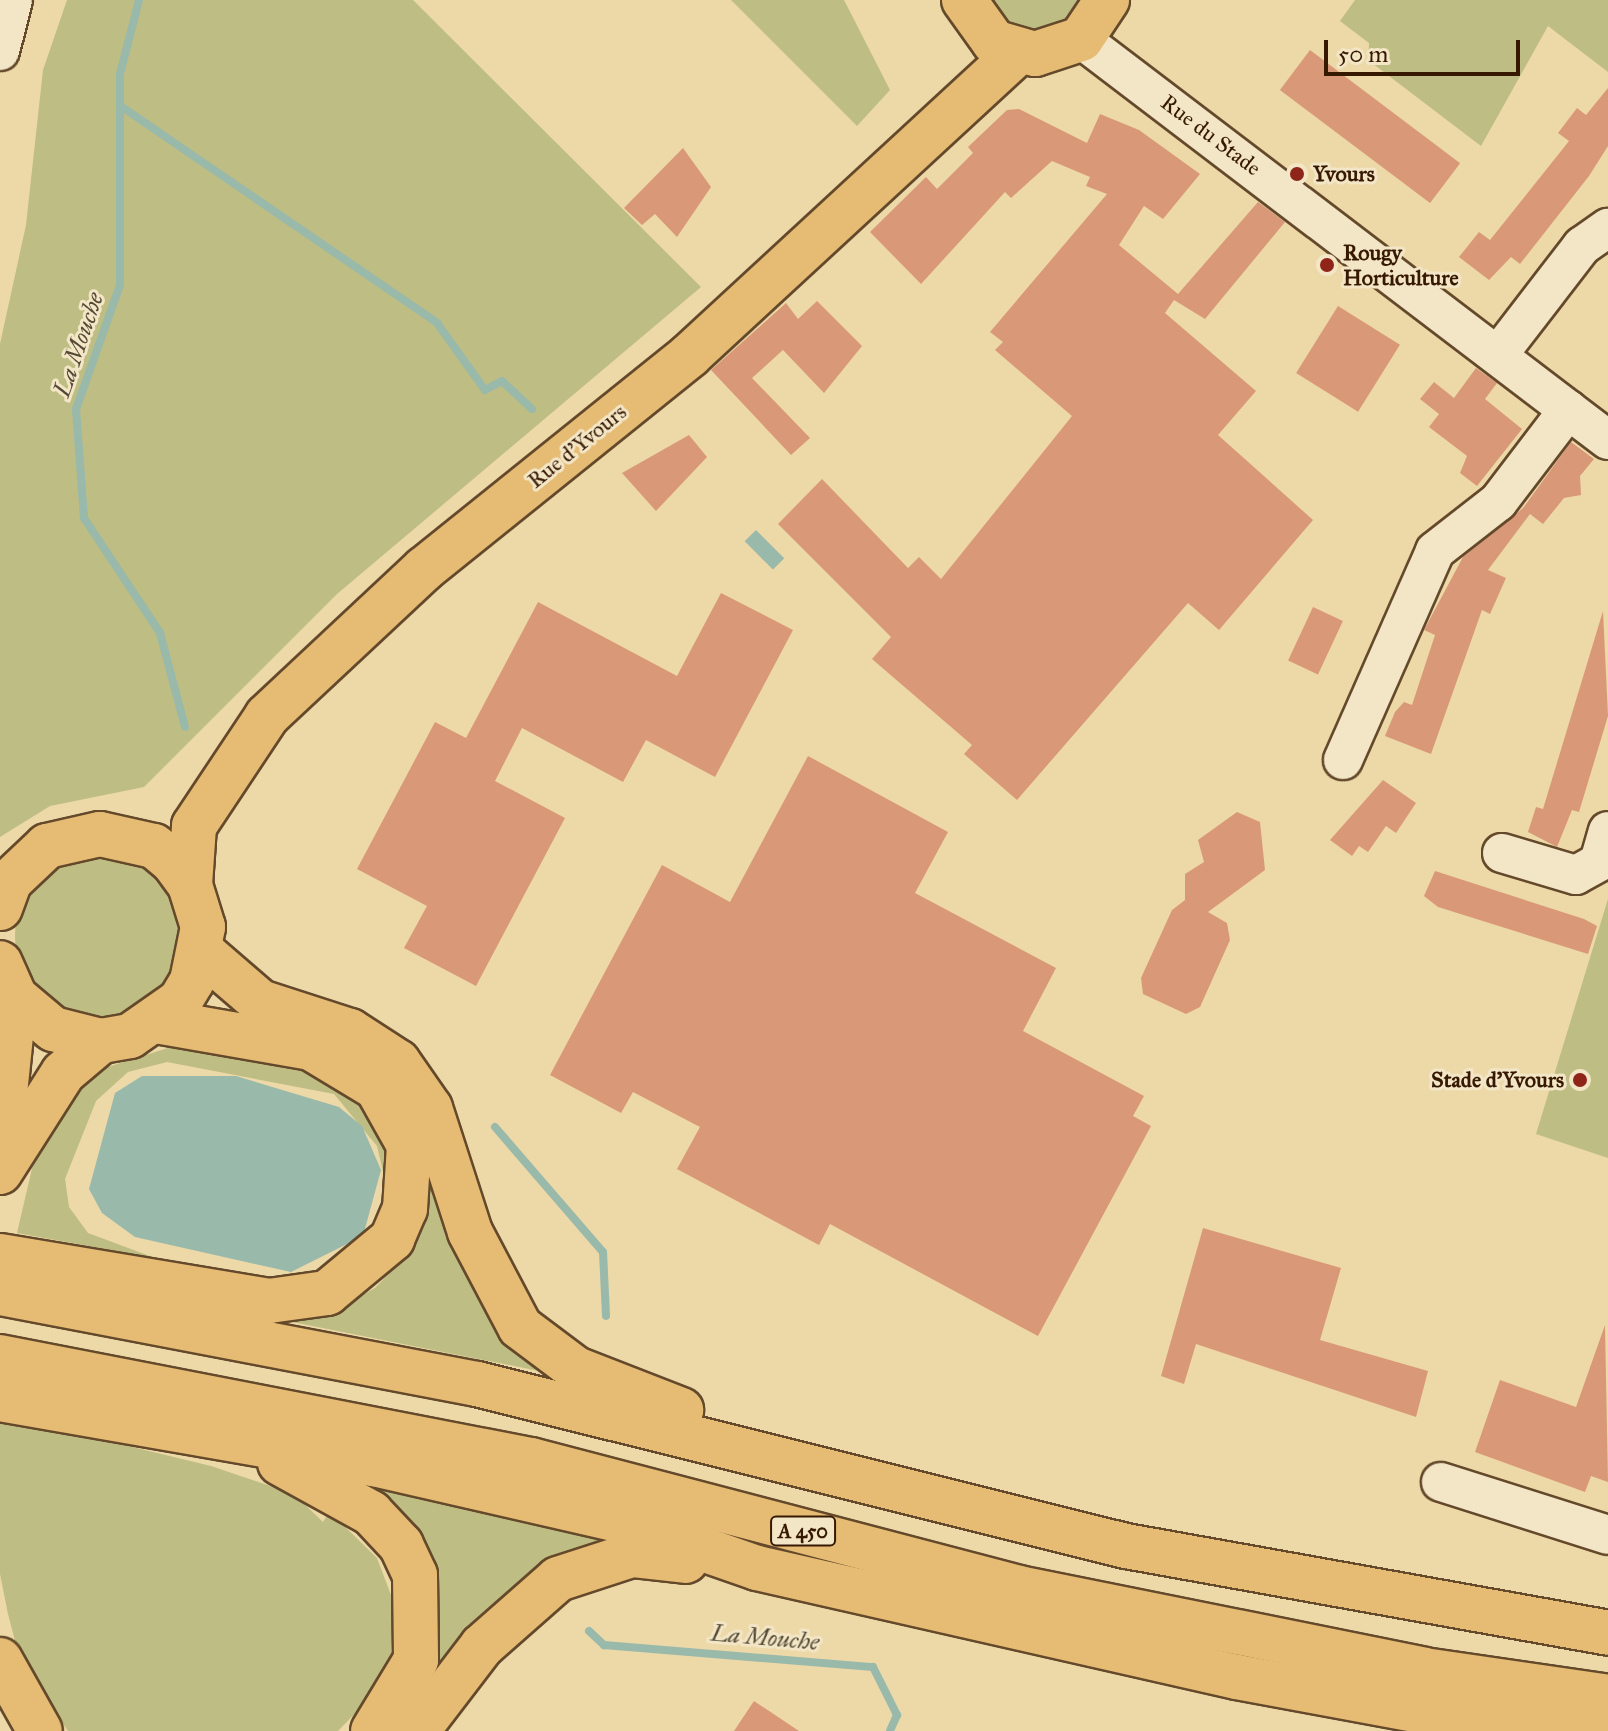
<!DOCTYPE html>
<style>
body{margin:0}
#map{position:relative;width:1608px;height:1731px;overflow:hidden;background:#edd8a7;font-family:"IM FELL Great Primer",serif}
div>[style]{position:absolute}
.green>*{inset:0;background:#bebd83}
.round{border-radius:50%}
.water>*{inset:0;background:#99b9ab;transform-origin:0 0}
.stream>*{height:8px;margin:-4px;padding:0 4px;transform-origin:4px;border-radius:4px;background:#99b9ab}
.building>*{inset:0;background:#d99978;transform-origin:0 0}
.roads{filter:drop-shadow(2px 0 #64492b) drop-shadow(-2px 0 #64492b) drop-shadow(0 2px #64492b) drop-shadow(0 -2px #64492b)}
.minor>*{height:38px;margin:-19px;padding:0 19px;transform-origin:19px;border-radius:19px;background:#f3e6c6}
.major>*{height:44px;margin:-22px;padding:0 22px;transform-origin:22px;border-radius:22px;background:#e6bc74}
.highway>*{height:44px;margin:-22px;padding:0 22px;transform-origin:22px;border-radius:22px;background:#e6bc74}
.dots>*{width:22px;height:22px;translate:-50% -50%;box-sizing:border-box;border:4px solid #f3e6c6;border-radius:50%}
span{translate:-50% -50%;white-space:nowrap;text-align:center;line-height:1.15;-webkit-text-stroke:6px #f3e6c6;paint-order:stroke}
.shield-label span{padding:2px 6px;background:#f3e6c6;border:2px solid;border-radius:6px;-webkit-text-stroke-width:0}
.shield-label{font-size:20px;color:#371902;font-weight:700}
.street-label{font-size:22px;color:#371902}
.poi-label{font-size:22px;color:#371902;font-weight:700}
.left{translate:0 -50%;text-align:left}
.right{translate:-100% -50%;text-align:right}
.water-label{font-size:24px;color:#544935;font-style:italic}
.scale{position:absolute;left:1324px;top:40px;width:196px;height:36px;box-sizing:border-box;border:4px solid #371902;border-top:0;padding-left:10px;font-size:24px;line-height:28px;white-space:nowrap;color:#371902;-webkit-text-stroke:6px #f3e6c6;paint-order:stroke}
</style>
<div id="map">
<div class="green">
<i style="clip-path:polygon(67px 0,413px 0,701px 287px,337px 594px,144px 787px,50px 806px,0 837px,0 344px,26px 225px,43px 70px)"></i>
<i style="clip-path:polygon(731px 0,844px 0,890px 90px,857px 126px)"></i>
<i style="clip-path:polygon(990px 0,1081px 0,1063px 22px,1040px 30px,1006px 20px)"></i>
<i style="clip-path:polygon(1355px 0,1608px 0,1608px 72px,1548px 26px,1481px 146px,1368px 60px,1369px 43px,1340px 21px)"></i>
<i class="round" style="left:15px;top:852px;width:168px;height:168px"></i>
<i style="clip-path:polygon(1608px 899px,1608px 1158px,1536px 1134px)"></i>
<i style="clip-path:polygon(184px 1043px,331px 1076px,358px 1096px,392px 1157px,382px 1214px,385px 1180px,377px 1146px,334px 1094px,167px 1062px,128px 1072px,96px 1101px,65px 1179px,69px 1207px,88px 1233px,155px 1258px,17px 1233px,34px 1160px,68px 1099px,98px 1070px)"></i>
<i style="clip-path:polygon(425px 1138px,549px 1373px,277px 1319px,337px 1309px,375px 1288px,404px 1258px,420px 1221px)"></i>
<i style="clip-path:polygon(0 1415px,211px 1466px,294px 1494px,323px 1522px,328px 1514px,337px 1519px,377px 1558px,397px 1611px,393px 1652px,373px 1695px,338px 1731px,68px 1731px,20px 1660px,8px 1614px,0 1574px)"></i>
<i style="clip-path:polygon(353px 1479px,615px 1541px,438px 1682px,430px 1670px,440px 1634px,436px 1591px)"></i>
</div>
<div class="water">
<i style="left:756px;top:530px;width:40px;height:16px;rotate:45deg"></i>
<i style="clip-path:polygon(142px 1076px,236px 1076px,339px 1107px,362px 1126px,381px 1170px,363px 1236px,291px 1272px,135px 1237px,102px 1213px,89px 1189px,115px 1093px)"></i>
</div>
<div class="stream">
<i style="left:139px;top:0;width:76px;rotate:104.4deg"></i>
<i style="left:120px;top:74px;width:211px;rotate:90deg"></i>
<i style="left:120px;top:285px;width:132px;rotate:109.5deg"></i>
<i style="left:76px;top:409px;width:109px;rotate:85.8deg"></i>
<i style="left:84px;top:518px;width:138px;rotate:56.5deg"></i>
<i style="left:160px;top:633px;width:97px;rotate:75.1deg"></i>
<i style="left:122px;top:107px;width:382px;rotate:34.4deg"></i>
<i style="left:437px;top:323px;width:82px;rotate:54.4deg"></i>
<i style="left:485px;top:390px;width:19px;rotate:-28deg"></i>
<i style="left:502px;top:381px;width:41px;rotate:43deg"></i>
<i style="left:495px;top:1127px;width:165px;rotate:49.2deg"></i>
<i style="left:603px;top:1252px;width:64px;rotate:87.3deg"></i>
<i style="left:589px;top:1631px;width:21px;rotate:43deg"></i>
<i style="left:604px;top:1645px;width:270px;rotate:4.7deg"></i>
<i style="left:873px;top:1667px;width:54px;rotate:63.4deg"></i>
<i style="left:897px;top:1715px;width:17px;rotate:114deg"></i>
</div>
<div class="building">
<i style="left:1310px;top:50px;width:188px;height:50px;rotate:37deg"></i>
<i style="clip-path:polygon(1608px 88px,1608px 146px,1589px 176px,1520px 264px,1511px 257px,1489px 280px,1459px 257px,1479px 232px,1490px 240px,1569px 141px,1558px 133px,1577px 108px,1586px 115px)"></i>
<i style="clip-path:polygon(1019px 109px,1087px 143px,1100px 114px,1139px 130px,1200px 174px,1163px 219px,1144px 206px,1119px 245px,1178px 294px,1258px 202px,1285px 222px,1205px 319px,1174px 300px,1165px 313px,1256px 391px,1218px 435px,1313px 520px,1219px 630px,1188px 603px,1017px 800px,964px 754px,972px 745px,872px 659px,891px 637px,778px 524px,822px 479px,908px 568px,919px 557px,941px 579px,1072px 416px,995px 350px,1003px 342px,990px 332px,1107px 194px,1086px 186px,1090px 177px,1052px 161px,1011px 198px,1005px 192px,921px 284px,870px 232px,926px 177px,937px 189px,973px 153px,968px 147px,1007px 110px)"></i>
<i style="clip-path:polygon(683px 148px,711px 187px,677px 237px,655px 214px,642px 225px,624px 208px)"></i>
<i style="clip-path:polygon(817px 301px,862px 346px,824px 393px,783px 350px,752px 378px,810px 438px,791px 455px,711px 370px,786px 303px,798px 319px)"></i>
<i style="left:1338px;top:306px;width:73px;height:79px;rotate:32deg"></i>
<i style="clip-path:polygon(1476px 368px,1497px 383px,1485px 399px,1522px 429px,1477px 486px,1460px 473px,1467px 456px,1429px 427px,1439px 414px,1420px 399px,1434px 382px,1454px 398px)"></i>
<i style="clip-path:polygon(689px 435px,707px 457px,656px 511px,622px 473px)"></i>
<i style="clip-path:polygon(1571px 442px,1594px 459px,1580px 476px,1581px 495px,1564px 498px,1543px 524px,1530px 514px,1488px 570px,1506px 578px,1490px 614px,1482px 610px,1431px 754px,1385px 736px,1395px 712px,1404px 702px,1412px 705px,1435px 635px,1424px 630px,1463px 557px,1523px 508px)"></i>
<i style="clip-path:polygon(721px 593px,793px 630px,715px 777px,646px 740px,623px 782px,522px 728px,495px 781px,565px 818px,476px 986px,404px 948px,427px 906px,357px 869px,435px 722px,466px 738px,538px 602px,677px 676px)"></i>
<i style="left:1313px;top:607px;width:33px;height:59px;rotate:25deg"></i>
<i style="clip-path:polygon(1603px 611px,1608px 716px,1579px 812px,1572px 810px,1557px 847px,1528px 832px,1536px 807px,1543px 809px)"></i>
<i style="clip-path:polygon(808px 756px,948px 832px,915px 893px,1056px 968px,1023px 1031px,1144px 1096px,1133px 1116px,1151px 1126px,1038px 1336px,830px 1224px,819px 1245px,677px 1169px,700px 1127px,633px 1092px,621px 1113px,550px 1075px,662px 865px,730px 902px)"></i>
<i style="clip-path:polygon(1383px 780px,1416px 803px,1396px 833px,1386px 826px,1368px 852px,1359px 846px,1352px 856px,1330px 840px)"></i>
<i style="clip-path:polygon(1237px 812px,1260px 822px,1265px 870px,1208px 912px,1227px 923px,1230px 940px,1200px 1007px,1186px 1014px,1143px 994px,1141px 978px,1172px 910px,1185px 900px,1185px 874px,1204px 862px,1198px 840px)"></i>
<i style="clip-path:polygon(1435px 871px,1584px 919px,1597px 926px,1588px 954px,1438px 907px,1424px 896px)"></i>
<i style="clip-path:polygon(1203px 1228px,1341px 1268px,1320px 1340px,1428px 1371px,1416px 1417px,1196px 1344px,1184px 1384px,1161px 1376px)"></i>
<i style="clip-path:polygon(1605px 1325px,1608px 1482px,1591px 1476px,1585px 1492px,1475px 1452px,1500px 1380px,1576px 1407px)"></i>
<i style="clip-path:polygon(754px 1701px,799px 1731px,734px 1731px)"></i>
</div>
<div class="roads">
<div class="minor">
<i style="left:1081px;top:39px;width:662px;rotate:37.27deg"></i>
<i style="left:0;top:51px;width:53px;rotate:-75.7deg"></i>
<i style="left:1498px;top:355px;width:138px;rotate:-52.4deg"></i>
<i style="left:1582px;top:246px;width:32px;rotate:-35deg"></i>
<i style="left:1343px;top:760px;width:228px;rotate:-66.2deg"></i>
<i style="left:1435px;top:551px;width:80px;rotate:-37.9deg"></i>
<i style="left:1498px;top:502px;width:116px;rotate:-52.7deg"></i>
<i style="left:1502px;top:853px;width:77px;rotate:16.6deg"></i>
<i style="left:1576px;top:875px;width:26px;rotate:-29deg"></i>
<i style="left:1599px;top:862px;width:32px;rotate:-74deg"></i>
<i style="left:1441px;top:1482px;width:175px;rotate:17.6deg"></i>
</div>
<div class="major">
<i style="left:964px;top:0;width:52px;rotate:54.5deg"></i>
<i style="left:994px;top:42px;width:43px;rotate:16.3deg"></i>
<i style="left:1035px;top:54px;width:48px;rotate:-18.1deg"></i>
<i style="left:1081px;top:39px;width:47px;rotate:-56.3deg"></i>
<i style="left:190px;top:885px;width:59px;rotate:-86.1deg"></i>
<i style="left:194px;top:826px;width:132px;rotate:-56.4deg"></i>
<i style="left:267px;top:716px;width:215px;rotate:-43.1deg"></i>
<i style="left:424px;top:569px;width:341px;rotate:-38.8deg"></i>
<i style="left:690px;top:355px;width:447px;rotate:-42.7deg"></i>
<i style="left:0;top:908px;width:29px;rotate:-70deg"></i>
<i style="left:10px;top:881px;width:51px;rotate:-43.4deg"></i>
<i style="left:47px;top:846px;width:54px;rotate:-12.8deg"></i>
<i style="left:100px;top:834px;width:55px;rotate:12.5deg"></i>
<i style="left:154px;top:846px;width:26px;rotate:40deg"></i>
<i style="left:174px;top:863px;width:27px;rotate:54deg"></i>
<i style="left:190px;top:885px;width:44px;rotate:72.8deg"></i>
<i style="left:203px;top:927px;width:55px;rotate:101.5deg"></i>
<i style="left:192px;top:981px;width:23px;rotate:121deg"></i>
<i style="left:180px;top:1001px;width:61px;rotate:145deg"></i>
<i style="left:130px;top:1036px;width:29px;rotate:170deg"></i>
<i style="left:101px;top:1041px;width:49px;rotate:-166deg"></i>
<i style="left:53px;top:1029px;width:50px;rotate:-139.9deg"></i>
<i style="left:15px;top:997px;width:37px;rotate:-114deg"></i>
<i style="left:0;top:1142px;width:146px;rotate:-84.1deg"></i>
<i style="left:0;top:1172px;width:117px;rotate:-57.5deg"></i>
<i style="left:63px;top:1073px;width:50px;rotate:-40.1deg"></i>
</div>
<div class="highway">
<i style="left:201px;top:951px;width:78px;rotate:40.8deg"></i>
<i style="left:260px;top:1002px;width:95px;rotate:17.9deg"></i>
<i style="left:350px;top:1031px;width:57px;rotate:32.9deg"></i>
<i style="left:398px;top:1062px;width:56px;rotate:55.2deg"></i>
<i style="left:430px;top:1108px;width:130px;rotate:72.1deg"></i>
<i style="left:470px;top:1232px;width:107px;rotate:62.2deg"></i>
<i style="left:520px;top:1327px;width:70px;rotate:36.9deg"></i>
<i style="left:576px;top:1369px;width:113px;rotate:21.3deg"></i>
<i style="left:0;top:1256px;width:273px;rotate:9.5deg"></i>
<i style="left:269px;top:1301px;width:59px;rotate:-7.9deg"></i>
<i style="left:327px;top:1293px;width:85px;rotate:-39.7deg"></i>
<i style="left:392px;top:1239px;width:33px;rotate:-67deg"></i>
<i style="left:405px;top:1209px;width:64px;rotate:-86.4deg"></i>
<i style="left:409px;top:1145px;width:65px;rotate:-119.3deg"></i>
<i style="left:377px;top:1088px;width:77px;rotate:-148.8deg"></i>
<i style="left:311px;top:1048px;width:157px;rotate:-170.1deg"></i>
<i style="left:0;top:1293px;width:486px;rotate:10.8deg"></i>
<i style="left:477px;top:1384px;width:669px;rotate:14.02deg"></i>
<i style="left:1126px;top:1546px;width:490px;rotate:10.2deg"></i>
<i style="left:0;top:1357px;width:541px;rotate:10.98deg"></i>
<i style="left:531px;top:1460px;width:505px;rotate:14.7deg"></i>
<i style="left:1019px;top:1588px;width:413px;rotate:11.4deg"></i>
<i style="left:1424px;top:1670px;width:186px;rotate:8.3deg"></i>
<i style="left:0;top:1399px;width:380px;rotate:9.9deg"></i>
<i style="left:374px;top:1464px;width:254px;rotate:12.9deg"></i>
<i style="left:622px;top:1521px;width:143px;rotate:19.2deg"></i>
<i style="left:757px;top:1568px;width:492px;rotate:12.8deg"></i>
<i style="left:1237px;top:1677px;width:220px;rotate:10.5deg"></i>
<i style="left:1453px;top:1717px;width:155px;rotate:3deg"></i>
<i style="left:280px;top:1463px;width:104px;rotate:28.8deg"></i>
<i style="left:371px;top:1513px;width:44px;rotate:46.8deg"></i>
<i style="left:401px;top:1545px;width:33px;rotate:65deg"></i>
<i style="left:415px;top:1575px;width:85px;rotate:89.3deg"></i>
<i style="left:416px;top:1660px;width:83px;rotate:121.2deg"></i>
<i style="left:0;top:1660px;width:81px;rotate:60.6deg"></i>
<i style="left:417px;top:1731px;width:107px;rotate:-52.6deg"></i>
<i style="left:482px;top:1646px;width:101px;rotate:-41.4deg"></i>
<i style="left:558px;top:1579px;width:78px;rotate:-18deg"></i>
<i style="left:632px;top:1555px;width:54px;rotate:6.3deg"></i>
</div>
</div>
<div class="dots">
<i style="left:1297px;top:174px;background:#8f2418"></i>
<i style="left:1327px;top:265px;background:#8f2418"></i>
<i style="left:1580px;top:1080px;background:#8f2418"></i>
</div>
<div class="shield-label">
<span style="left:803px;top:1531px">A 450</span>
</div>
<div class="street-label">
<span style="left:1211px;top:135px;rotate:37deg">Rue du Stade</span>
<span style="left:577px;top:446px;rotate:-39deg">Rue d'Yvours</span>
</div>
<div class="poi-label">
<span class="left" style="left:1313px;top:174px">Yvours</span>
<span class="left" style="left:1343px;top:265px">Rougy<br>Horticulture</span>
<span class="right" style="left:1564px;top:1080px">Stade d'Yvours</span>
</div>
<div class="water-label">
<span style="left:79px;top:345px;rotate:-71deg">La Mouche</span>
<span style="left:765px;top:1638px;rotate:5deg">La Mouche</span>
</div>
<div class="scale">50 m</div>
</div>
